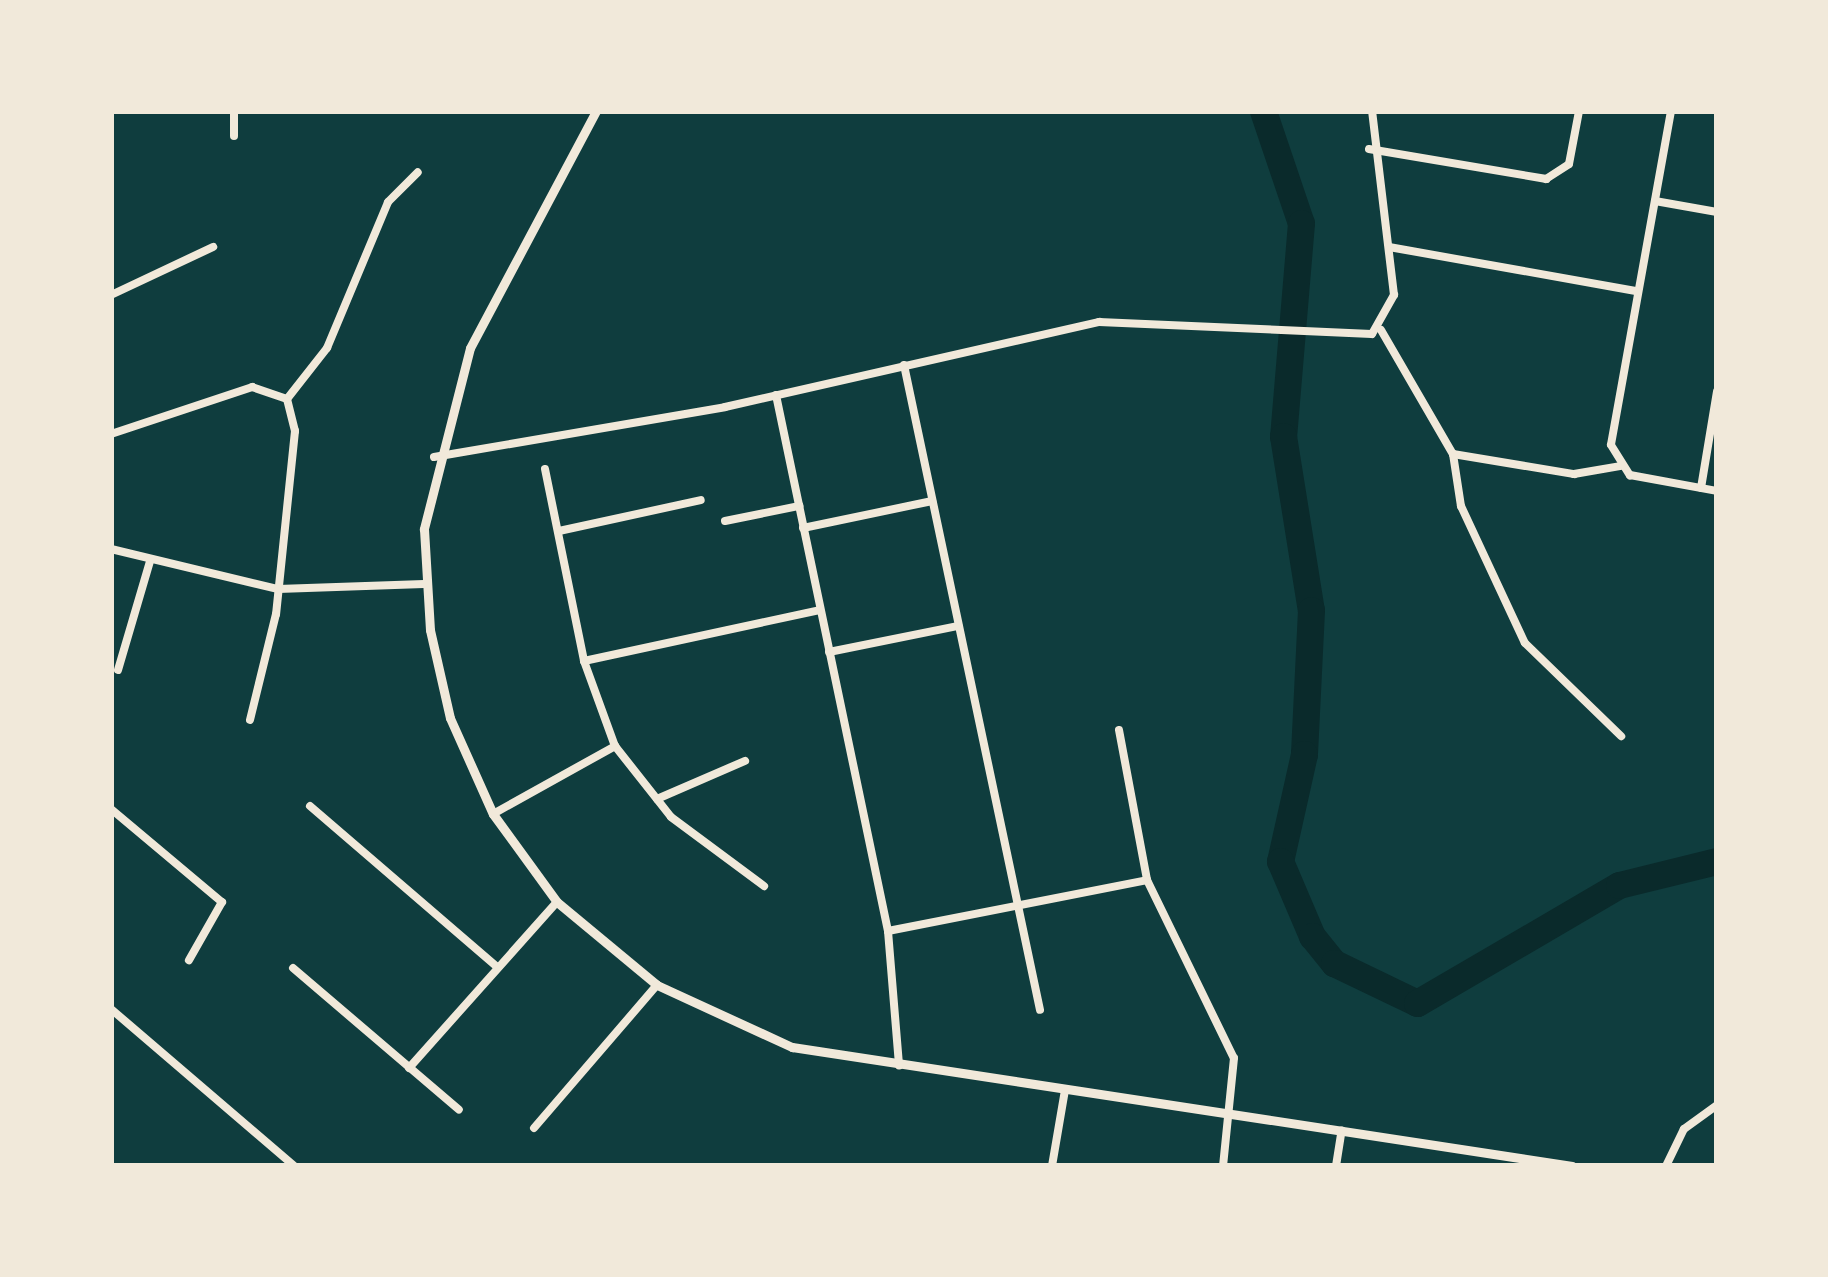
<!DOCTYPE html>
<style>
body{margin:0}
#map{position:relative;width:1828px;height:1277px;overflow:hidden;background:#0f3d3e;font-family:Inter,sans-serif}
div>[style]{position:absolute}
.river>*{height:27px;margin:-13.5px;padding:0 13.5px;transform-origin:13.5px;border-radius:13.5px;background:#0a2a2b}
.minor>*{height:8px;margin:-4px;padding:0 4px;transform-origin:4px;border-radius:4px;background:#f1e9da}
.tertiary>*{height:9px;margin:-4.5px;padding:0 4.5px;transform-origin:4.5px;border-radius:4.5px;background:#f1e9da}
span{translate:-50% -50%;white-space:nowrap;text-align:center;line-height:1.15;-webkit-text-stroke:9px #f1e9da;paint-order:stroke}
.frame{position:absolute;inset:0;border:114px solid #f1e9da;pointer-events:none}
</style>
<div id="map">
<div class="river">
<i style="left:1263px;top:111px;width:118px;rotate:71.3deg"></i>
<i style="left:1301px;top:223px;width:214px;rotate:94.8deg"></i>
<i style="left:1283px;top:436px;width:176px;rotate:80.9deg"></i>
<i style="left:1311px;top:610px;width:144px;rotate:92.8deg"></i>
<i style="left:1304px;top:754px;width:110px;rotate:102.6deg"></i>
<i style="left:1280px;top:861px;width:82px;rotate:66.9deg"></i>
<i style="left:1312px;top:936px;width:35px;rotate:51deg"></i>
<i style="left:1334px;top:963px;width:92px;rotate:25.7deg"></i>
<i style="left:1417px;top:1003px;width:234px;rotate:-30.3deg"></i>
<i style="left:1619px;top:885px;width:101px;rotate:-13.8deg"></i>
</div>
<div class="minor">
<i style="left:1671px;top:111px;width:339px;rotate:100.2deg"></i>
<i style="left:1611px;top:445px;width:36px;rotate:58deg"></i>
<i style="left:1630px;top:475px;width:88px;rotate:10.4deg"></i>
<i style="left:234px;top:136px;width:25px;rotate:-90deg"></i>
<i style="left:1369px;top:149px;width:180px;rotate:9.6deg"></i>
<i style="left:1546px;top:179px;width:27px;rotate:-33deg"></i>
<i style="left:1569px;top:164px;width:54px;rotate:-79.3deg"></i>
<i style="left:1655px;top:201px;width:63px;rotate:10.1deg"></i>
<i style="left:1389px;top:247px;width:252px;rotate:10.1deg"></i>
<i style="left:111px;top:295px;width:113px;rotate:-25.2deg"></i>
<i style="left:1381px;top:330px;width:143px;rotate:59.9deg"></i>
<i style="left:1453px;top:454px;width:123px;rotate:9.4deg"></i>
<i style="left:1574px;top:474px;width:48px;rotate:-9.7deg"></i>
<i style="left:904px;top:365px;width:659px;rotate:78.09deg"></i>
<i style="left:776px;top:395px;width:548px;rotate:78.2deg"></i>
<i style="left:888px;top:931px;width:135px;rotate:85.3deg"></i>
<i style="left:287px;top:399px;width:65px;rotate:-51.9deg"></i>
<i style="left:327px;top:348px;width:158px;rotate:-67.3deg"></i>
<i style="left:388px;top:202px;width:42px;rotate:-45deg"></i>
<i style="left:111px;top:434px;width:149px;rotate:-18.4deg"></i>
<i style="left:252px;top:387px;width:37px;rotate:19deg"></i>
<i style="left:287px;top:399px;width:33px;rotate:76deg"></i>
<i style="left:295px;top:431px;width:184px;rotate:95.9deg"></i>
<i style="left:276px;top:614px;width:109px;rotate:103.8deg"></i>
<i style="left:1453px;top:454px;width:53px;rotate:81.3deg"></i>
<i style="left:1461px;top:506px;width:151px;rotate:65deg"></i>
<i style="left:1525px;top:643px;width:134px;rotate:44.1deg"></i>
<i style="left:434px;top:457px;width:295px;rotate:-9.7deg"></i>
<i style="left:725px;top:407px;width:384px;rotate:-12.8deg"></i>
<i style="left:1099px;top:322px;width:273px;rotate:2.5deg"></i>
<i style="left:1372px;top:334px;width:45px;rotate:-60.6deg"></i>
<i style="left:1394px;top:295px;width:185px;rotate:-96.8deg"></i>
<i style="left:545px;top:469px;width:196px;rotate:78.5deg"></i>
<i style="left:584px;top:661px;width:90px;rotate:70deg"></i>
<i style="left:615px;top:746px;width:90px;rotate:51.7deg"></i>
<i style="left:671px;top:817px;width:116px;rotate:36.6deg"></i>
<i style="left:1701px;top:488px;width:98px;rotate:-80.6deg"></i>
<i style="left:725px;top:521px;width:76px;rotate:-11.5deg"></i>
<i style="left:803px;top:528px;width:132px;rotate:-11.8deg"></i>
<i style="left:559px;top:531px;width:145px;rotate:-12.3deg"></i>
<i style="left:111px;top:549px;width:172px;rotate:13.5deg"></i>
<i style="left:278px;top:589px;width:146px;rotate:-2deg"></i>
<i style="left:829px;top:652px;width:132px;rotate:-11.4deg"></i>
<i style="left:584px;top:661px;width:241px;rotate:-12.2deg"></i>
<i style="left:118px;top:670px;width:114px;rotate:-73.6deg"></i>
<i style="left:1119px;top:730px;width:153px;rotate:79.4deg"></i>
<i style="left:1147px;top:880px;width:198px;rotate:64deg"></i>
<i style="left:1234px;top:1058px;width:109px;rotate:95.8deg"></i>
<i style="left:657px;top:799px;width:96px;rotate:-23.4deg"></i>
<i style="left:310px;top:806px;width:245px;rotate:40.7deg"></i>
<i style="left:111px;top:809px;width:145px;rotate:40deg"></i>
<i style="left:222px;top:902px;width:67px;rotate:119.6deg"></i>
<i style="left:493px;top:814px;width:140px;rotate:-29.1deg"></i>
<i style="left:888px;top:931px;width:264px;rotate:-11.1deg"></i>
<i style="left:293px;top:968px;width:218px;rotate:40.5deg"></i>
<i style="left:111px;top:1009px;width:241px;rotate:40.6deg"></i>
<i style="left:409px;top:1068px;width:222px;rotate:-48.3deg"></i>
<i style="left:534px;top:1128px;width:189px;rotate:-49.3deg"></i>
<i style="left:1052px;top:1166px;width:77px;rotate:-80.3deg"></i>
<i style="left:1336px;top:1166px;width:36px;rotate:-81deg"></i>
<i style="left:1666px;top:1166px;width:41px;rotate:-64.1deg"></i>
<i style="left:1684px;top:1129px;width:41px;rotate:-36deg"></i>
</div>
<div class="tertiary">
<i style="left:596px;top:111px;width:268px;rotate:118deg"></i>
<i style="left:470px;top:348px;width:187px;rotate:104.3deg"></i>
<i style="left:424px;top:529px;width:101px;rotate:86.6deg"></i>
<i style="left:430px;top:630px;width:90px;rotate:77.2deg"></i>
<i style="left:450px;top:718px;width:105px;rotate:65.9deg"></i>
<i style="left:493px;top:814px;width:109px;rotate:54deg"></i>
<i style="left:557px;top:902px;width:130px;rotate:39.7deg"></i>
<i style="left:657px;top:985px;width:149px;rotate:24.7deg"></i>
<i style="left:792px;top:1047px;width:789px;rotate:8.67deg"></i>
</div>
<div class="frame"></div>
</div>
